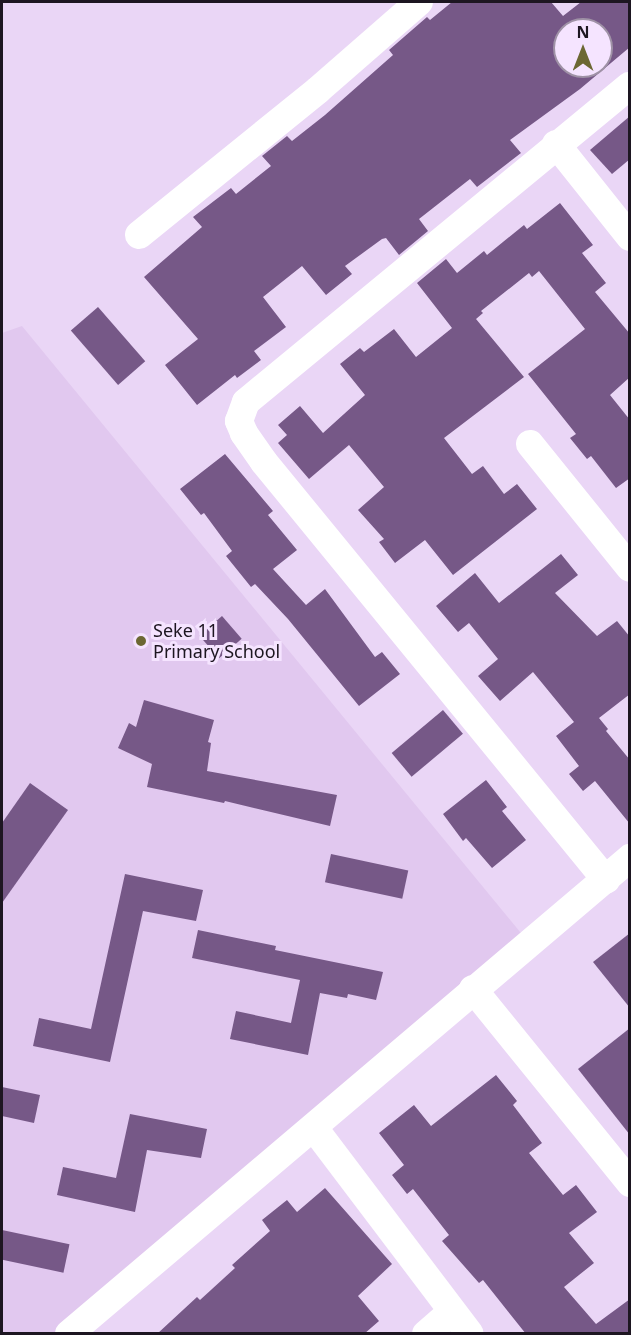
<!DOCTYPE html>
<style>
body{margin:0}
#map{position:relative;width:631px;height:1335px;overflow:hidden;background:#ead6f6;font-family:"Noto Sans",sans-serif}
div>[style]{position:absolute}
.built>*{inset:0;background:#e1c8ef}
.building>*{inset:0;background:#765887;transform-origin:0 0}
.minor>*{height:28px;margin:-14px;padding:0 14px;transform-origin:14px;border-radius:14px;background:#fff}
.dots>*{width:16px;height:16px;translate:-50% -50%;box-sizing:border-box;border:3px solid #f5e4ff;border-radius:50%}
span{translate:-50% -50%;white-space:nowrap;text-align:center;line-height:1.15;-webkit-text-stroke:6px #f5e4ff;paint-order:stroke}
.poi-label{font-size:18px;color:#1d1621}
.left{translate:0 -50%;text-align:left}
.frame{position:absolute;inset:0;border:3px solid #1d1621;pointer-events:none}
.north{position:absolute;left:553px;top:18px;width:60px;height:60px;box-sizing:border-box;background:#f5e4ff;border:2px solid #9f92a6;border-radius:50%;rotate:0deg;font-size:16px;font-weight:700;line-height:24px;text-align:center;color:#1d1621}
.north::after{content:'';display:block;margin:auto;width:21px;height:27px;background:#6c6733;clip-path:polygon(50% 0,100% 100%,50% 72%,0 100%)}
</style>
<div id="map">
<div class="built">
<i style="clip-path:polygon(22px 326px,534px 949px,79px 1333px,2px 1333px,2px 333px)"></i>
</div>
<div class="building">
<i style="clip-path:polygon(evenodd,452px 2px,551px 2px,563px 16px,581px 2px,630px 2px,630px 47px,580px 89px,510px 140px,521px 153px,477px 187px,470px 179px,419px 219px,428px 231px,399px 255px,386px 238px,382px 239px,345px 266px,352px 274px,326px 295px,302px 266px,263px 297px,286px 327px,254px 351px,261px 360px,237px 378px,235px 375px,197px 405px,165px 365px,198px 339px,144px 277px,202px 227px,193px 217px,231px 188px,236px 194px,271px 166px,262px 156px,287px 136px,292px 141px,325px 115px,393px 55px,389px 50px,427px 17px,430px 20px,452px 2px,565px 30px,601px 30px,601px 66px,565px 66px,565px 30px)"></i>
<i style="clip-path:polygon(630px 116px,630px 159px,612px 174px,590px 150px)"></i>
<i style="clip-path:polygon(560px 203px,593px 245px,582px 253px,606px 283px,595px 292px,630px 334px,630px 377px,610px 395px,630px 420px,630px 478px,616px 488px,591px 456px,587px 459px,570px 438px,576px 434px,528px 374px,585px 329px,539px 271px,532px 277px,529px 273px,481px 311px,483px 313px,476px 319px,524px 377px,444px 438px,472px 474px,483px 466px,504px 494px,517px 484px,537px 509px,453px 575px,425px 540px,395px 563px,379px 542px,384px 539px,358px 510px,384px 487px,349px 445px,309px 479px,278px 443px,287px 435px,278px 425px,300px 406px,323px 433px,365px 395px,340px 364px,360px 348px,364px 352px,394px 329px,416px 357px,452px 328px,417px 283px,446px 259px,457px 273px,484px 251px,487px 255px,524px 225px,527px 229px)"></i>
<i style="left:98px;top:307px;width:72px;height:36px;rotate:49deg"></i>
<i style="clip-path:polygon(225px 454px,273px 511px,268px 515px,297px 550px,273px 569px,306px 605px,325px 589px,375px 657px,382px 652px,400px 674px,359px 706px,288px 619px,255px 584px,251px 587px,226px 556px,232px 551px,204px 513px,201px 515px,180px 489px)"></i>
<i style="clip-path:polygon(561px 554px,578px 575px,555px 593px,597px 636px,617px 621px,630px 637px,630px 694px,599px 718px,608px 729px,606px 731px,630px 760px,630px 824px,595px 781px,583px 791px,569px 774px,579px 766px,556px 736px,574px 722px,533px 672px,500px 701px,478px 676px,498px 659px,469px 623px,458px 632px,436px 606px,475px 573px,499px 603px)"></i>
<i style="left:222px;top:616px;width:30px;height:30px;rotate:49deg"></i>
<i style="clip-path:polygon(144px 700px,214px 720px,208px 742px,211px 743px,207px 771px,337px 795px,330px 826px,225px 801px,224px 803px,147px 787px,152px 764px,118px 748px,129px 723px,136px 727px)"></i>
<i style="left:443px;top:710px;width:31px;height:67px;rotate:50deg"></i>
<i style="clip-path:polygon(486px 780px,507px 807px,502px 811px,526px 840px,492px 868px,466px 838px,463px 841px,443px 814px)"></i>
<i style="clip-path:polygon(30px 783px,68px 810px,2px 903px,2px 823px)"></i>
<i style="left:331px;top:854px;width:79px;height:29px;rotate:12deg"></i>
<i style="clip-path:polygon(125px 874px,203px 890px,196px 921px,143px 911px,110px 1062px,33px 1046px,39px 1018px,91px 1029px)"></i>
<i style="clip-path:polygon(198px 930px,276px 946px,275px 950px,383px 972px,376px 1000px,348px 994px,347px 998px,320px 993px,308px 1055px,230px 1039px,236px 1011px,291px 1023px,300px 980px,192px 958px)"></i>
<i style="clip-path:polygon(630px 933px,630px 1008px,593px 962px)"></i>
<i style="clip-path:polygon(630px 1028px,630px 1135px,578px 1069px)"></i>
<i style="clip-path:polygon(496px 1075px,517px 1101px,513px 1105px,542px 1143px,529px 1153px,563px 1195px,576px 1185px,597px 1212px,569px 1233px,594px 1263px,564px 1287px,596px 1324px,630px 1299px,630px 1334px,526px 1334px,483px 1280px,479px 1283px,442px 1241px,449px 1235px,413px 1189px,407px 1194px,392px 1175px,404px 1165px,379px 1133px,414px 1105px,431px 1126px)"></i>
<i style="clip-path:polygon(2px 1087px,40px 1095px,34px 1123px,2px 1116px)"></i>
<i style="clip-path:polygon(130px 1114px,207px 1129px,201px 1158px,147px 1150px,135px 1212px,57px 1195px,63px 1167px,116px 1178px)"></i>
<i style="clip-path:polygon(325px 1188px,392px 1264px,358px 1296px,379px 1321px,364px 1334px,157px 1334px,197px 1297px,200px 1300px,235px 1268px,232px 1265px,270px 1231px,262px 1220px,287px 1200px,297px 1212px)"></i>
<i style="left:2px;top:1230px;width:69px;height:29px;rotate:12deg"></i>
</div>
<div class="minor">
<i style="left:556px;top:144px;width:119px;rotate:51.5deg"></i>
<i style="left:139px;top:235px;width:230px;rotate:-39deg"></i>
<i style="left:318px;top:90px;width:134px;rotate:-41.1deg"></i>
<i style="left:530px;top:444px;width:159px;rotate:51.1deg"></i>
<i style="left:606px;top:880px;width:540px;rotate:-129.29deg"></i>
<i style="left:264px;top:462px;width:35px;rotate:-125deg"></i>
<i style="left:244px;top:433px;width:13px;rotate:-113deg"></i>
<i style="left:239px;top:421px;width:20px;rotate:-70deg"></i>
<i style="left:246px;top:402px;width:497px;rotate:-39.5deg"></i>
<i style="left:473px;top:989px;width:250px;rotate:51deg"></i>
<i style="left:314px;top:1128px;width:258px;rotate:52.9deg"></i>
<i style="left:69px;top:1334px;width:736px;rotate:-40.31deg"></i>
<i style="left:426px;top:1334px;width:33px;rotate:-41deg"></i>
</div>
<div class="dots">
<i style="left:141px;top:641px;background:#6c6733"></i>
</div>
<div class="poi-label">
<span class="left" style="left:153px;top:641px">Seke 11<br>Primary School</span>
</div>
<div class="frame"></div>
<div class="north">N</div>
</div>
